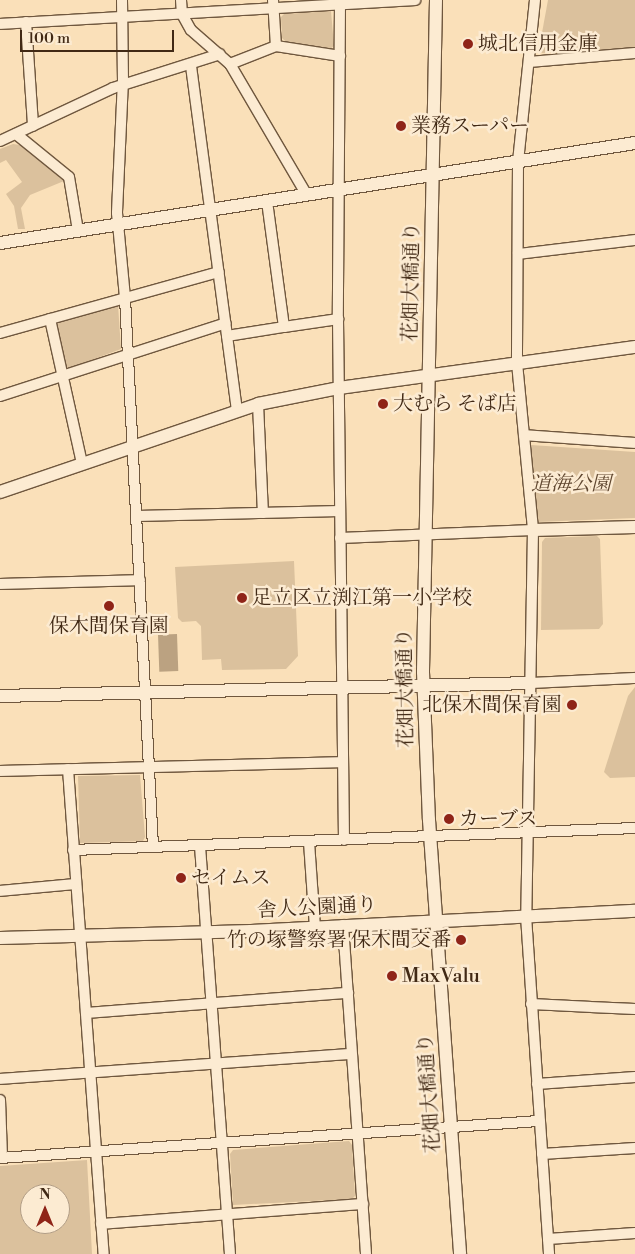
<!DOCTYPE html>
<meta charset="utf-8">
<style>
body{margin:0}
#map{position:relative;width:635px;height:1254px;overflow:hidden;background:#fae0b9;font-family:"Libre Bodoni","Noto Serif JP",serif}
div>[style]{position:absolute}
.green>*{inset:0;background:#dbc19d}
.water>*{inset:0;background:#bba281;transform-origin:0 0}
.roads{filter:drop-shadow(1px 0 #6f573e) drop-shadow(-1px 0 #6f573e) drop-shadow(0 1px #6f573e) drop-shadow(0 -1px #6f573e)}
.minor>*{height:10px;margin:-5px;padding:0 5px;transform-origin:5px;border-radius:5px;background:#fcebd2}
.tertiary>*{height:12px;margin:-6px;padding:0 6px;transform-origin:6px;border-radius:6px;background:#fcebd2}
.dots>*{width:14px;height:14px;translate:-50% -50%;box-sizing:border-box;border:2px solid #fcebd2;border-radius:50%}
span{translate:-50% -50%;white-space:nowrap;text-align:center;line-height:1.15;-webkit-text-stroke:5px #fcebd2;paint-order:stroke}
.poi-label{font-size:20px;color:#412915}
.left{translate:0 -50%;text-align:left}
.right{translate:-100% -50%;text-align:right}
.street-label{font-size:20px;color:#412915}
.park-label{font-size:20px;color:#604730;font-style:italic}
.north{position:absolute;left:20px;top:1184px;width:50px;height:50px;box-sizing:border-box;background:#fcebd2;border:1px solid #b19d86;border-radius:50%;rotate:0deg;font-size:14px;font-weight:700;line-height:20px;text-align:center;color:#412915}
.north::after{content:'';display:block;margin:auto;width:18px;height:22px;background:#8f2418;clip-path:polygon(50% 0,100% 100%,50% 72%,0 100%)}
.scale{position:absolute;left:20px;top:30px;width:154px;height:22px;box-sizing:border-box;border:2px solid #412915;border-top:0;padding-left:6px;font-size:15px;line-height:18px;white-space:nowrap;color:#412915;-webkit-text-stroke:4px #fcebd2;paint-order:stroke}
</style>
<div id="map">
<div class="green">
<i style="clip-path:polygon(548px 0,635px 0,635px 48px,542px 53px,539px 49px)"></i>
<i style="clip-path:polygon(331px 11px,334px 46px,330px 49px,286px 42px,282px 38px,281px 17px,284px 14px)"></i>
<i style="clip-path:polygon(13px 144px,20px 145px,64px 181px,30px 195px,21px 208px,25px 229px,18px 229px,14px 206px,6px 194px,22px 182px,6px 160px,0 163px,0 149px)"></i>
<i style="clip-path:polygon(118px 305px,121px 349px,70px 368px,65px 366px,57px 326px,60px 320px)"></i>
<i style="clip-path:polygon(531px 445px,635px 452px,635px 518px,537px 522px)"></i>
<i style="clip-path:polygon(597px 536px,600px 539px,603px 624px,599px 629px,541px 630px,542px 542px,545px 538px)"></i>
<i style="clip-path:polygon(294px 561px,298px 656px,286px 669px,222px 670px,221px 659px,202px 660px,201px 626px,196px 621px,182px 622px,178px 618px,175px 567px)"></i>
<i style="clip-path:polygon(635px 687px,635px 777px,610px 778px,604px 772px,628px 696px)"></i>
<i style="clip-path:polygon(140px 775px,145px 837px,143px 841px,80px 843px,78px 776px)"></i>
<i style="clip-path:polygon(349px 1141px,352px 1145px,355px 1196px,352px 1199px,233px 1205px,230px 1154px,233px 1150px)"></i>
<i style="clip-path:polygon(evenodd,87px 1160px,92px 1254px,0 1254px,0 1166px,87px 1160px,30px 1194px,60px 1194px,60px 1224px,30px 1224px,30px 1194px)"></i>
</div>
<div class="water">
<i style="left:177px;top:634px;width:37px;height:19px;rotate:88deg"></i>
</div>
<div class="roads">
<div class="minor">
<i style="left:122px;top:0;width:80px;rotate:89.3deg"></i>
<i style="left:123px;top:80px;width:133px;rotate:92.6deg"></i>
<i style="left:117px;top:213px;width:85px;rotate:84.6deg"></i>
<i style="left:125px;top:298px;width:550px;rotate:87.08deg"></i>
<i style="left:181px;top:0;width:14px;rotate:86deg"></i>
<i style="left:182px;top:14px;width:18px;rotate:61deg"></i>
<i style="left:191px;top:30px;width:52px;rotate:41.1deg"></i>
<i style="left:230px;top:64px;width:152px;rotate:59.6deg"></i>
<i style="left:273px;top:0;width:46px;rotate:86.3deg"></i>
<i style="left:535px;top:0;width:163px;rotate:96deg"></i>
<i style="left:518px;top:162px;width:201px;rotate:90.3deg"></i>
<i style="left:517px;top:363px;width:168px;rotate:84.5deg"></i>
<i style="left:533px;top:530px;width:386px;rotate:91deg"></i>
<i style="left:526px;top:916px;width:339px;rotate:86.1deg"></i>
<i style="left:340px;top:3px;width:316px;rotate:90.4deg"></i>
<i style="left:338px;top:319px;width:521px;rotate:89.34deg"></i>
<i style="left:26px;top:22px;width:104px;rotate:86.1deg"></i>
<i style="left:0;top:24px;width:416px;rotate:-3.3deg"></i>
<i style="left:529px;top:62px;width:106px;rotate:-4.9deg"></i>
<i style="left:230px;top:64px;width:49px;rotate:-21.4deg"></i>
<i style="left:276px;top:46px;width:65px;rotate:8.9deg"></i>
<i style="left:191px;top:66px;width:346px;rotate:82.4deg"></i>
<i style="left:16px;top:134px;width:68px;rotate:39.1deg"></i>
<i style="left:69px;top:177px;width:55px;rotate:80.5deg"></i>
<i style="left:0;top:141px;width:125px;rotate:-25.1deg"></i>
<i style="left:113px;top:88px;width:112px;rotate:-17.6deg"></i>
<i style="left:518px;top:254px;width:118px;rotate:-6.8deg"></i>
<i style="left:50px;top:319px;width:148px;rotate:77.5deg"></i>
<i style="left:284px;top:327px;width:55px;rotate:-8.4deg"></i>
<i style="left:0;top:333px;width:227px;rotate:-15.6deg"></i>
<i style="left:227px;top:336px;width:58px;rotate:-9deg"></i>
<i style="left:284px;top:327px;width:127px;rotate:-97.7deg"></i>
<i style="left:0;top:396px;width:237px;rotate:-17.9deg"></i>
<i style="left:258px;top:404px;width:109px;rotate:87.4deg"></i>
<i style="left:524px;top:435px;width:111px;rotate:4.1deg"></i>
<i style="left:137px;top:516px;width:203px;rotate:-1.4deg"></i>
<i style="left:340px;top:538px;width:193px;rotate:-2.4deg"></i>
<i style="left:0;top:584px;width:140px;rotate:-1.6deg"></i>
<i style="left:531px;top:683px;width:104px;rotate:-2.8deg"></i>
<i style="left:68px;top:769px;width:486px;rotate:85.8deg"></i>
<i style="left:0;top:771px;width:342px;rotate:-1.5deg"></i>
<i style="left:309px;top:842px;width:85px;rotate:86deg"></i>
<i style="left:200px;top:846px;width:409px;rotate:85.8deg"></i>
<i style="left:73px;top:850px;width:562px;rotate:-2.24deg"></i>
<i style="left:0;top:891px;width:76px;rotate:-5.3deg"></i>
<i style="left:343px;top:925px;width:330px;rotate:86deg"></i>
<i style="left:531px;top:1004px;width:104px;rotate:2.8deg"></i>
<i style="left:86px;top:1013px;width:263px;rotate:-4.4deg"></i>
<i style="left:0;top:1079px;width:352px;rotate:-4.1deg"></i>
<i style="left:537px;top:1084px;width:98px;rotate:-4.1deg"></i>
<i style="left:0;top:1100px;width:58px;rotate:88deg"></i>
<i style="left:542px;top:1154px;width:93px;rotate:-3.7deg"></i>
<i style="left:0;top:1158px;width:540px;rotate:-3.93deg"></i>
<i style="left:101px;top:1224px;width:263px;rotate:-4.4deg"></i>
<i style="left:548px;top:1239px;width:87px;rotate:-3.9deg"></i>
</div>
<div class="tertiary">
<i style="left:436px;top:0;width:672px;rotate:91.11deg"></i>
<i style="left:423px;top:672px;width:148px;rotate:87.7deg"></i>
<i style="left:429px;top:820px;width:435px;rotate:85.9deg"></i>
<i style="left:0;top:243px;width:643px;rotate:-8.95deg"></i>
<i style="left:0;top:492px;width:273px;rotate:-18.8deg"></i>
<i style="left:258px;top:404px;width:83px;rotate:-11.2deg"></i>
<i style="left:339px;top:388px;width:299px;rotate:-7.9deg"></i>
<i style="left:533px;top:530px;width:102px;rotate:-1.7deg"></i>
<i style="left:0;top:696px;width:531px;rotate:-1.4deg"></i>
<i style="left:0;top:938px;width:251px;rotate:-1.6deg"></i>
<i style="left:251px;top:931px;width:385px;rotate:-3deg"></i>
</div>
</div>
<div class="dots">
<i style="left:468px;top:44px;background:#8f2418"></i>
<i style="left:401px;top:126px;background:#8f2418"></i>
<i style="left:383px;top:404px;background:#8f2418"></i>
<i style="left:242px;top:598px;background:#8f2418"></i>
<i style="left:109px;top:606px;background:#8f2418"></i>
<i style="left:572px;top:705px;background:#8f2418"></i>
<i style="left:449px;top:819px;background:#8f2418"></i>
<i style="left:181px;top:878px;background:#8f2418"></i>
<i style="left:461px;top:940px;background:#8f2418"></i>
<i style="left:392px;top:976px;background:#8f2418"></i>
</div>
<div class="poi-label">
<span class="left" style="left:478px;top:44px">城北信用金庫</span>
<span class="left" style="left:411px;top:126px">業務スーパー</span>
<span class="left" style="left:393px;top:404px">大むら そば店</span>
<span class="left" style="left:252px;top:598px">足立区立渕江第一小学校</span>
<span style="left:109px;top:626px">保木間保育園</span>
<span class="right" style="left:562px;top:705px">北保木間保育園</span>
<span class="left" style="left:459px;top:819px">カーブス</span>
<span class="left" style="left:191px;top:878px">セイムス</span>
<span class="right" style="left:451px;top:940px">竹の塚警察署 保木間交番</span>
<span class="left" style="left:402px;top:976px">MaxValu</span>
</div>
<div class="street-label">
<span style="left:412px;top:282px;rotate:-89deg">花畑大橋通り</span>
<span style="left:406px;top:688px;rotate:-91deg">花畑大橋通り</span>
<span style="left:317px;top:908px;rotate:-3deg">舎人公園通り</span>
<span style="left:430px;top:1093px;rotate:-94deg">花畑大橋通り</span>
</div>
<div class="park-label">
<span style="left:571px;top:484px">道海公園</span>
</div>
<div class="north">N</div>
<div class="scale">100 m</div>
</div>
